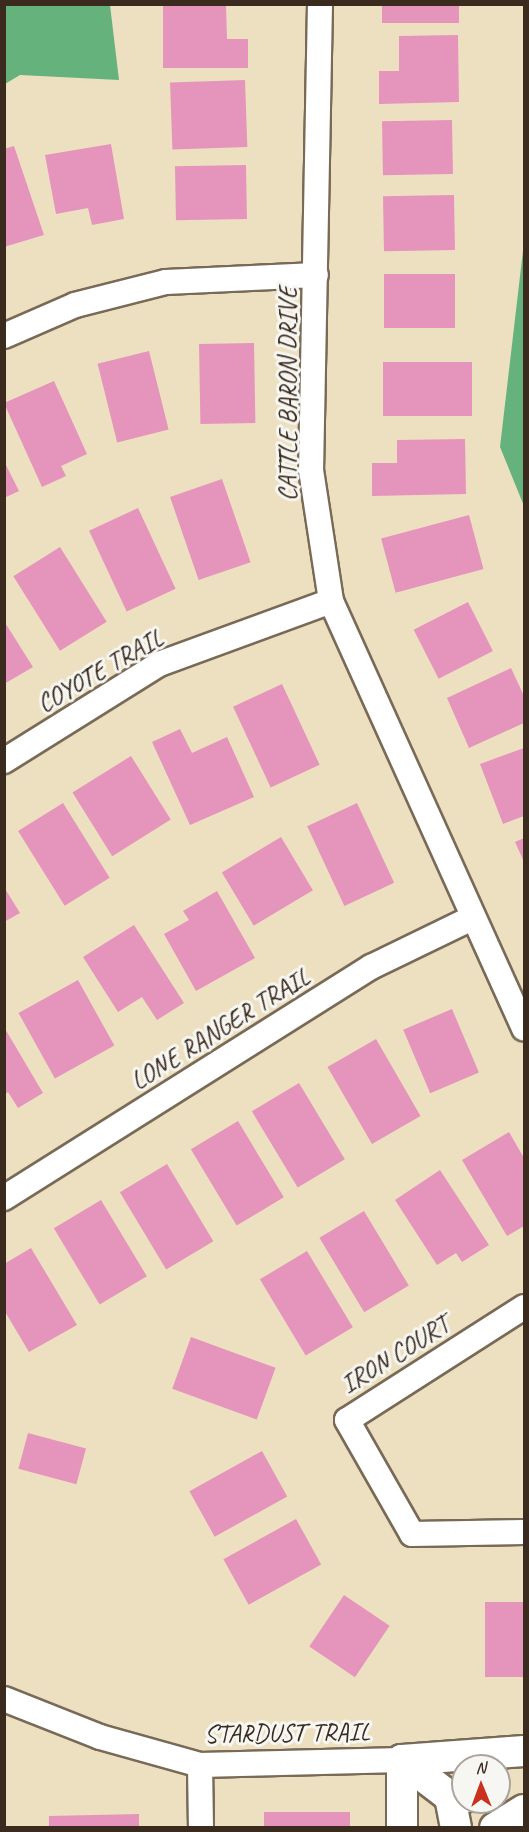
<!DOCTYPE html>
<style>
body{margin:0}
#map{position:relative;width:529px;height:1832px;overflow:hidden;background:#ede0c0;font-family:Caveat,sans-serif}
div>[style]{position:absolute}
.forest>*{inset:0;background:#65b27d}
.building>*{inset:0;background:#e594bc;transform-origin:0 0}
.roads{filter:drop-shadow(2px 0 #796a57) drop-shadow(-2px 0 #796a57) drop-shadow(0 2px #796a57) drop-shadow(0 -2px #796a57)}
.minor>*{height:24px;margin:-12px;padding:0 12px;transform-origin:12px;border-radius:12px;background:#fff}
.tertiary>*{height:30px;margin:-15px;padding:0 15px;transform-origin:15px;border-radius:15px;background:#fff}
span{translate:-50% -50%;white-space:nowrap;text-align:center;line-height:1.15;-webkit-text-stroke:6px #f6f6f2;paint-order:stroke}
.street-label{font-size:26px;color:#3b2a1e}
.frame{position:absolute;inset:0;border:6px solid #3b2a1e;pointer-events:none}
.north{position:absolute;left:451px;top:1754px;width:60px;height:60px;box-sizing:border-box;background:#f6f6f2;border:2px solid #aba49d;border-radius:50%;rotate:359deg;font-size:16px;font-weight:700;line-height:24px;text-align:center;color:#3b2a1e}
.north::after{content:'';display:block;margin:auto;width:21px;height:27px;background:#c8321e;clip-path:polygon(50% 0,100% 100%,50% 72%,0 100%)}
</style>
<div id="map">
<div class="forest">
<i style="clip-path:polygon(5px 4px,110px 5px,119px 80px,20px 75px,5px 84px)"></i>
<i style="clip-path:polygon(524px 242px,524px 506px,500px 447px)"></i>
</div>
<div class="building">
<i style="clip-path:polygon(163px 4px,226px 4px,227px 39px,248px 39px,248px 68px,163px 68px)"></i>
<i style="left:382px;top:4px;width:77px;height:19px"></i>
<i style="clip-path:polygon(458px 35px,459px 102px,379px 104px,379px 71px,399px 71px,399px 36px)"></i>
<i style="left:245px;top:80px;width:67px;height:75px;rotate:88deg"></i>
<i style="left:452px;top:120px;width:54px;height:70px;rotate:89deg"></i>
<i style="clip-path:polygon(111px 144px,124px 219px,92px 225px,88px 208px,56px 214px,45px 155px)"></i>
<i style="clip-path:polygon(14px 146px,44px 235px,4px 247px,4px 149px)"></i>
<i style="left:246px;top:165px;width:54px;height:71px;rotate:89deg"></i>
<i style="left:454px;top:195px;width:55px;height:71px;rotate:89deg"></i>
<i style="left:455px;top:274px;width:54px;height:71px;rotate:90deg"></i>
<i style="left:254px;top:343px;width:80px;height:55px;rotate:89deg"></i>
<i style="left:149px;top:351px;width:81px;height:53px;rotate:76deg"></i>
<i style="left:383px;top:362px;width:89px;height:54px"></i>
<i style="clip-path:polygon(54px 381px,87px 454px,61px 466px,66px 476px,42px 487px,4px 403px)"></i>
<i style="clip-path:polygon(465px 439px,466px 494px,372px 496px,372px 463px,397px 463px,397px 440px)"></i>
<i style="clip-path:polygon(4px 461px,19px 491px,4px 498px)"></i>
<i style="left:222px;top:479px;width:88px;height:55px;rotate:71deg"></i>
<i style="left:138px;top:508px;width:89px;height:54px;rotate:65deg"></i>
<i style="left:469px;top:515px;width:56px;height:91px;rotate:75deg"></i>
<i style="left:60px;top:547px;width:88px;height:55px;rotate:58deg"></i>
<i style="left:468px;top:602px;width:55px;height:61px;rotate:63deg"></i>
<i style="clip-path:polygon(4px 621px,33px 667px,4px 684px)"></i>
<i style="clip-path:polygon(511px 668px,524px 696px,524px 723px,469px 748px,447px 698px)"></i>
<i style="left:282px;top:684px;width:89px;height:54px;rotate:65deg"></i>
<i style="clip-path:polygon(180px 729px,192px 753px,227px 737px,254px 797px,190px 825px,152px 742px)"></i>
<i style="clip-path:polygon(524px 748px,524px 816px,503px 824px,480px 764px)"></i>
<i style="left:131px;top:756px;width:75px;height:69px;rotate:58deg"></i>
<i style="left:63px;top:803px;width:88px;height:53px;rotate:58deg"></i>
<i style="left:357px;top:803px;width:88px;height:55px;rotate:65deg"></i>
<i style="left:281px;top:837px;width:62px;height:69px;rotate:59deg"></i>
<i style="clip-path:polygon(524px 838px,524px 862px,515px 842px)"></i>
<i style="clip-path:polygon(4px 887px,20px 913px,4px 922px)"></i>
<i style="clip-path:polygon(217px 891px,255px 958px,196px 991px,164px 934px,189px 920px,183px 911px)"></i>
<i style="clip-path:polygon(134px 925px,184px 1003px,157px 1020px,142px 997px,118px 1012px,83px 957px)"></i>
<i style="left:78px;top:980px;width:75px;height:68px;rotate:61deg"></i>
<i style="left:452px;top:1009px;width:69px;height:53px;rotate:67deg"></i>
<i style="clip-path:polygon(4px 1027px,43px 1093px,18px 1108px,8px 1092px,4px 1095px)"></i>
<i style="left:376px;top:1039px;width:89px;height:56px;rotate:60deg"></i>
<i style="left:299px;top:1083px;width:89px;height:55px;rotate:59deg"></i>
<i style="left:238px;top:1121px;width:89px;height:55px;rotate:59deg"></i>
<i style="clip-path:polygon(509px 1132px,524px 1158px,524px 1226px,507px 1236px,462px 1160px)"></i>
<i style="left:167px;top:1164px;width:90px;height:55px;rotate:59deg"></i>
<i style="clip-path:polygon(440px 1170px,489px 1245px,462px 1262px,456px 1253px,437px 1265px,395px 1200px)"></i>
<i style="left:101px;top:1200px;width:89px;height:55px;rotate:59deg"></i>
<i style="left:364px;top:1211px;width:87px;height:52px;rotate:59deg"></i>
<i style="clip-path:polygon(31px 1248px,77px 1325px,29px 1352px,4px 1310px,4px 1264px)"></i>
<i style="left:307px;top:1251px;width:89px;height:55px;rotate:59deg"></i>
<i style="left:191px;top:1337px;width:90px;height:55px;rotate:20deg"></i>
<i style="left:28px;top:1433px;width:60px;height:37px;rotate:15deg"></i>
<i style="left:262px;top:1451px;width:52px;height:83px;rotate:61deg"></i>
<i style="left:296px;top:1519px;width:52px;height:83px;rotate:61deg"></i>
<i style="left:344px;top:1595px;width:55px;height:62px;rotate:34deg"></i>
<i style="left:524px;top:1602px;width:75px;height:39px;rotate:90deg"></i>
<i style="left:350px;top:1812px;width:16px;height:86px;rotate:90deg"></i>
<i style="clip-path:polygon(139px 1814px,139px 1828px,49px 1828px,49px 1816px)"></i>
</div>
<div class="roads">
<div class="minor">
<i style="left:320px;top:4px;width:466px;rotate:91.1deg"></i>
<i style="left:311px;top:470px;width:133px;rotate:81.3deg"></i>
<i style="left:331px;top:601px;width:469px;rotate:65.7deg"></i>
<i style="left:4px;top:336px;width:77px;rotate:-23.6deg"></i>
<i style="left:75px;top:305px;width:94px;rotate:-14.2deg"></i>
<i style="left:166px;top:282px;width:150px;rotate:-2.7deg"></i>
<i style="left:4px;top:761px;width:183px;rotate:-32deg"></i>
<i style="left:159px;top:664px;width:183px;rotate:-20.1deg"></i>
<i style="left:4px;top:1198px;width:434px;rotate:-32.2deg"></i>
<i style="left:371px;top:967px;width:112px;rotate:-25.9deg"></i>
<i style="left:524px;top:1307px;width:210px;rotate:147.4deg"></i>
<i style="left:347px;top:1420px;width:131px;rotate:60.3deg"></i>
<i style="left:412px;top:1534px;width:112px;rotate:-1deg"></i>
<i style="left:4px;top:1699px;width:103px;rotate:21.6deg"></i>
<i style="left:100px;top:1737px;width:104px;rotate:15.6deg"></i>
<i style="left:200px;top:1765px;width:202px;rotate:-1.4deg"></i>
<i style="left:200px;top:1765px;width:63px;rotate:89.1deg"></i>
</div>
<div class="tertiary">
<i style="left:402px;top:1760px;width:122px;rotate:-4.2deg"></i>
<i style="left:402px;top:1760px;width:61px;rotate:37.6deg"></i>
<i style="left:450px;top:1797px;width:13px;rotate:4deg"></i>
<i style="left:402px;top:1760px;width:68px;rotate:90deg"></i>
<i style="left:450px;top:1797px;width:32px;rotate:79deg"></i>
<i style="left:495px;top:1828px;width:34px;rotate:-32deg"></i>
</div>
</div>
<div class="street-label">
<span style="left:288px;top:394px;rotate:-90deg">CATTLE BARON DRIVE</span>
<span style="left:100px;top:671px;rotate:-30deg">COYOTE TRAIL</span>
<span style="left:220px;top:1029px;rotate:-32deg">LONE RANGER TRAIL</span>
<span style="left:395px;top:1355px;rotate:-32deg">IRON COURT</span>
<span style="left:287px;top:1733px;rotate:-1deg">STARDUST TRAIL</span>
</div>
<div class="frame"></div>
<div class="north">N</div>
</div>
